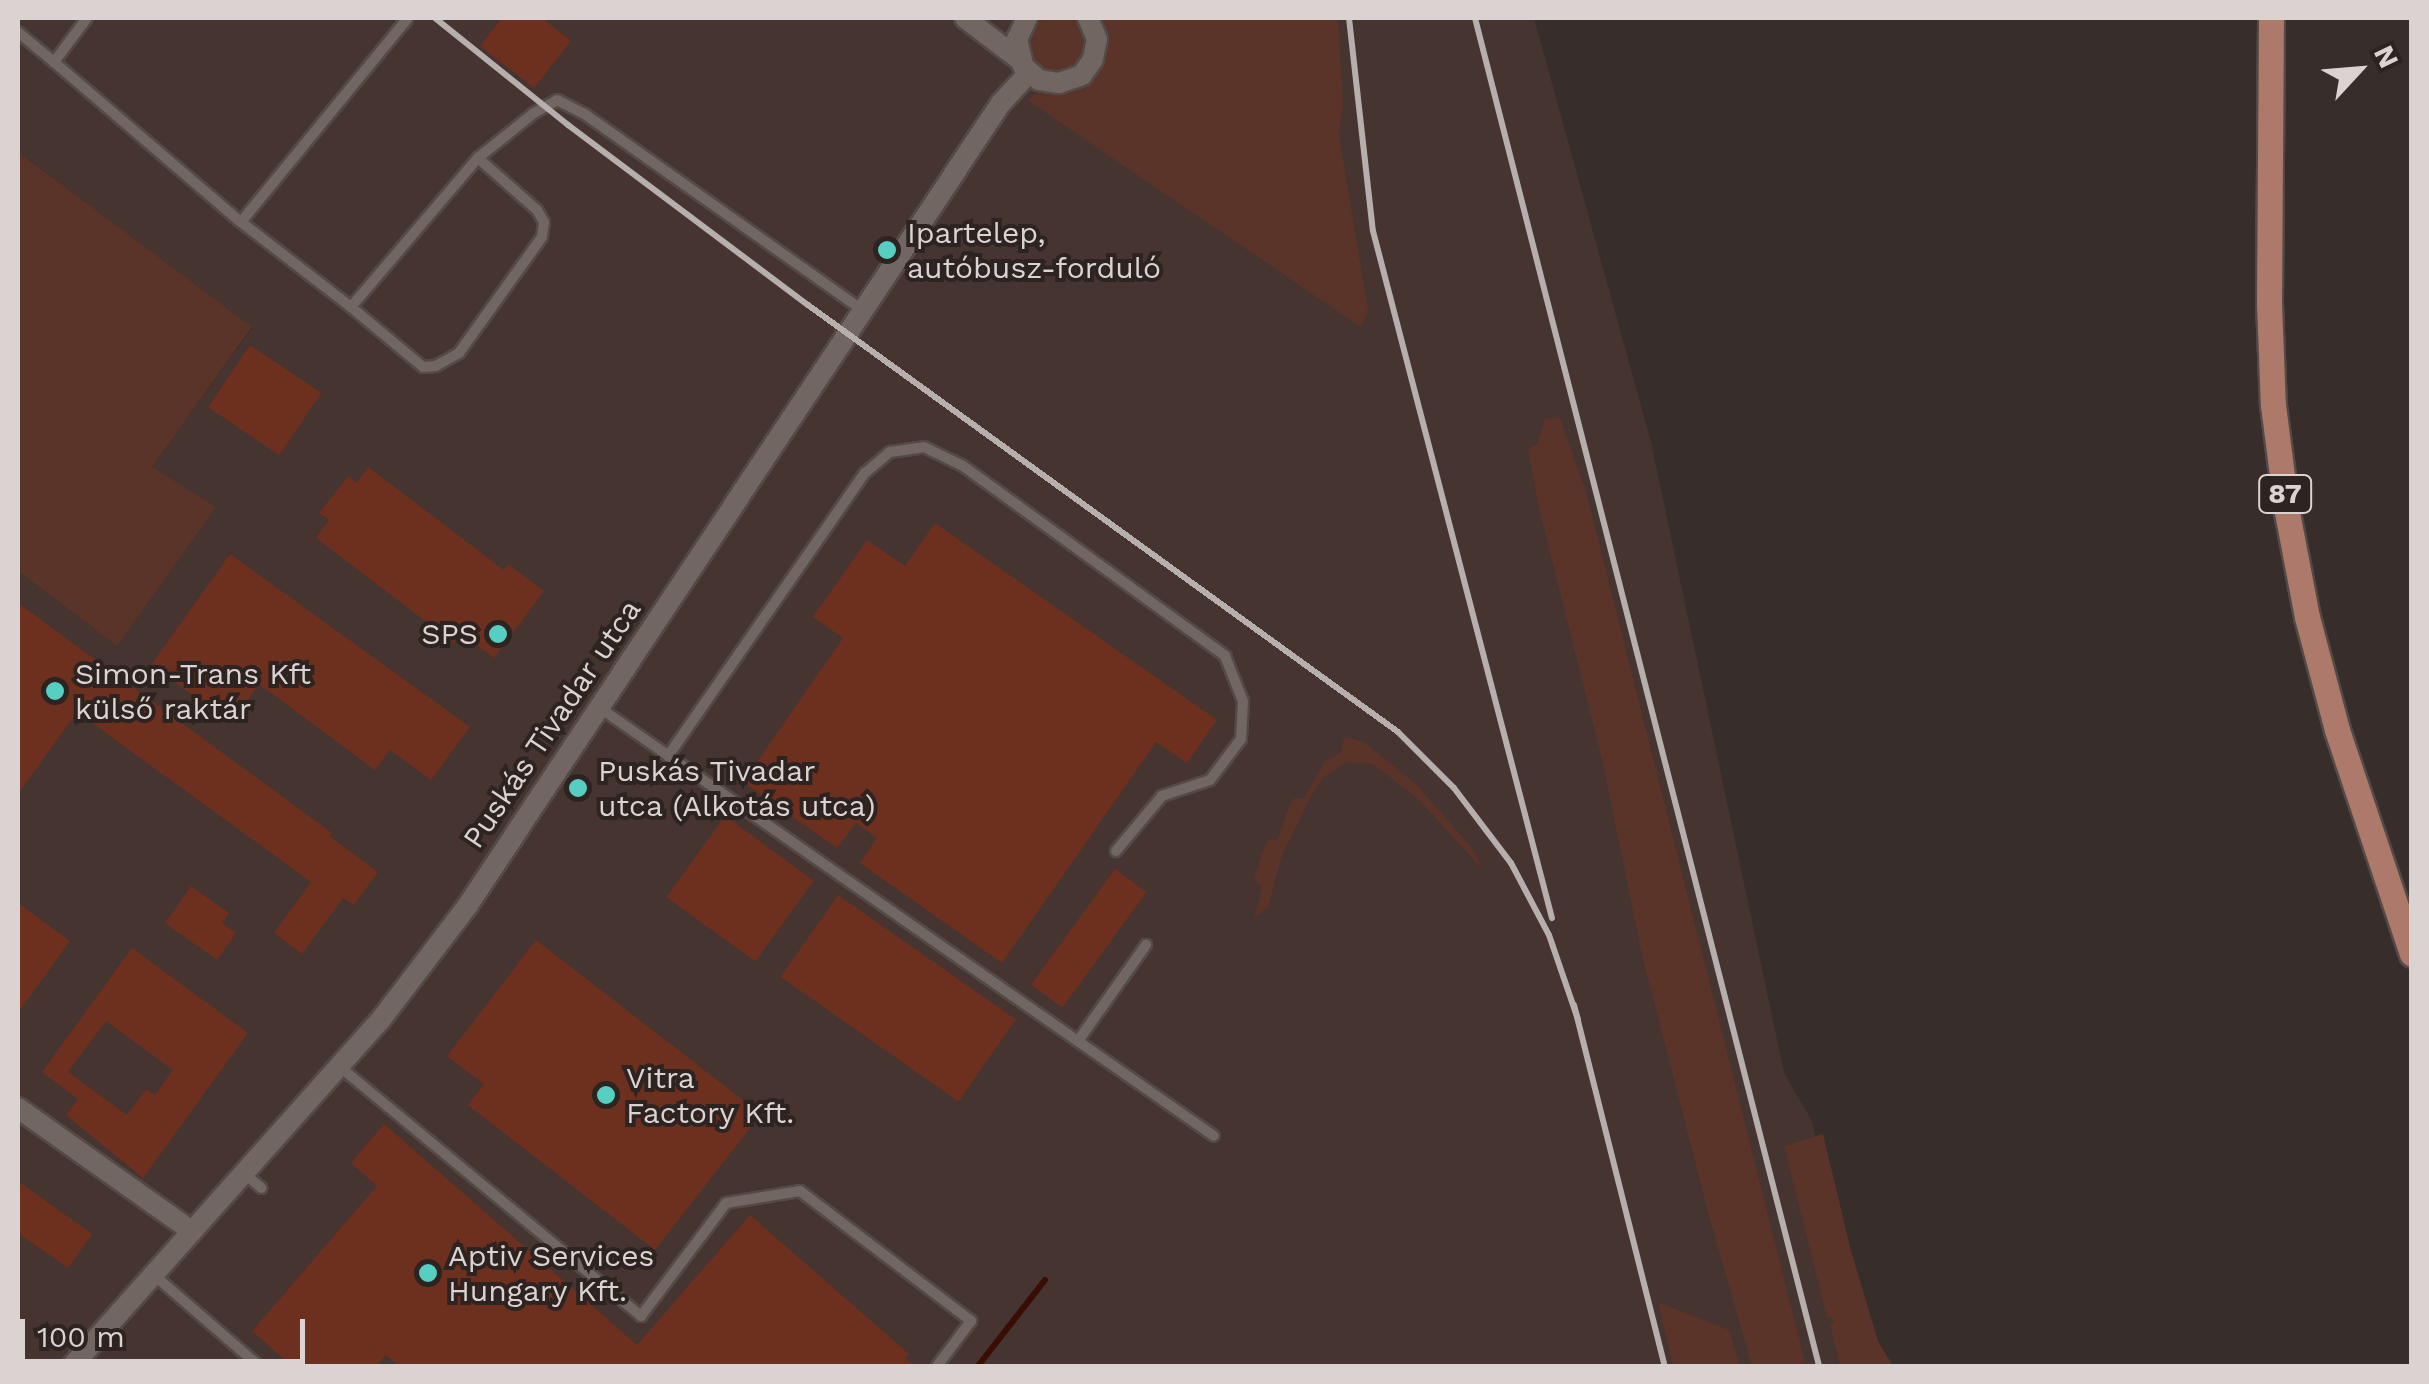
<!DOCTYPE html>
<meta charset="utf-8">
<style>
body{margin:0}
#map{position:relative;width:2429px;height:1384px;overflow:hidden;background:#372d2a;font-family:"Work Sans",sans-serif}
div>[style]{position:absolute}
.built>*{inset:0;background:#45342f}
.green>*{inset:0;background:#5a3429}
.round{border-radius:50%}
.stream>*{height:6px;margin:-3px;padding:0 3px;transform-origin:3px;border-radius:3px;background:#390d03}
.building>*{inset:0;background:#6d301f;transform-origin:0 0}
.roads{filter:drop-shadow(2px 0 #534a47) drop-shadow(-2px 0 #534a47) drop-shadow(0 2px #534a47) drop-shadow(0 -2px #534a47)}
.service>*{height:10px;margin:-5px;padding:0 5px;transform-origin:5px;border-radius:5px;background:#726662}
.minor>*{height:20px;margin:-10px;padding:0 10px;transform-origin:10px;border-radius:10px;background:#726662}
.primary>*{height:25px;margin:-12.5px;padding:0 12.5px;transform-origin:12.5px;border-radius:12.5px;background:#ac796a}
.rail>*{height:6px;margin:-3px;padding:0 3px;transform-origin:3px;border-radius:3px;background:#b6afad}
.dots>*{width:28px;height:28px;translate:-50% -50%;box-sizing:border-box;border:5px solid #2d2320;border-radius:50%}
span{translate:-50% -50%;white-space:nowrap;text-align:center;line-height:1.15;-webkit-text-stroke:8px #2d2320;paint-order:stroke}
.shield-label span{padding:2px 8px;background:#2d2320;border:2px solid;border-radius:8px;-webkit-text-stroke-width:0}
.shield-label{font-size:28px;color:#dad3d1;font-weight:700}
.poi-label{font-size:30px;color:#dad3d1}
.left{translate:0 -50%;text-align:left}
.right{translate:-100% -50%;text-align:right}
.street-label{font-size:30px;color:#dad3d1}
.frame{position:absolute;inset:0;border:20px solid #dad3d1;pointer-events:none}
.north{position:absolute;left:2309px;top:20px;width:100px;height:100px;-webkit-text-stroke:8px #2d2320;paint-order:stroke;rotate:64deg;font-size:28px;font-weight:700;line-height:40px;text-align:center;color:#dad3d1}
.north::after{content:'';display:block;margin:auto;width:35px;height:45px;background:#dad3d1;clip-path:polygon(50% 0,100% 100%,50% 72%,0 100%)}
.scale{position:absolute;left:20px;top:1319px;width:285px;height:45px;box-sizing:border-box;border:5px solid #dad3d1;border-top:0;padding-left:12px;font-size:30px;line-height:35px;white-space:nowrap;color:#dad3d1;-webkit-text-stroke:8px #2d2320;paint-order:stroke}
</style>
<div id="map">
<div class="built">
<i style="clip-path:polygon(18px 18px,1534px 18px,1651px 442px,1784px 1073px,1811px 1119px,1881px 1366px,18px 1366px,18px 571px,116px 645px,215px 507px,151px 468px,252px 328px,18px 152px)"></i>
</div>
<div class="green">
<i class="round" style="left:1029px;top:15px;width:58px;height:58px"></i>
<i style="clip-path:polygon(1097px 18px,1338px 18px,1343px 104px,1339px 135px,1368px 310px,1361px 327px,1027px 100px,1041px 90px,1072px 87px)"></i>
<i style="clip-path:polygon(18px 152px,252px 327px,152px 467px,216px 507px,117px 646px,18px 571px)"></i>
<i style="clip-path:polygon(1560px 418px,1586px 492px,1806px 1366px,1752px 1366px,1709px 1216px,1642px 955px,1603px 764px,1540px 513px,1528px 450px,1537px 444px,1545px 419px)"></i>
<i style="clip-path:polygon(1344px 737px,1364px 742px,1417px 785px,1473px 849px,1483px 870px,1419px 800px,1373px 764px,1347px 762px,1323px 778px,1313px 792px,1282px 855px,1268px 907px,1254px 918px,1262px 888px,1254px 878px,1265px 845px,1270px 839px,1277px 840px,1292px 799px,1304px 798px,1324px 762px,1341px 752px)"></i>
<i style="clip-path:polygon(1823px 1134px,1851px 1251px,1878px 1341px,1893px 1366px,1840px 1366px,1830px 1324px,1834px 1322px,1832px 1317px,1827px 1318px,1784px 1146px)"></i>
<i style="clip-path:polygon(1658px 1302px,1729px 1330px,1740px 1366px,1673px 1366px)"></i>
</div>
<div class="stream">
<i style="left:978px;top:1366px;width:109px;rotate:-52.1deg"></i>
</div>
<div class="building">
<i style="clip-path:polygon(502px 18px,542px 18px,571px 41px,534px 88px,480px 46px)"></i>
<i style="left:250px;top:345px;width:86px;height:75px;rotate:34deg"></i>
<i style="clip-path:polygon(368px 467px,504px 570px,508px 564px,544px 591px,494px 658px,461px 633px,454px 643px,316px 538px,329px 520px,319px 513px,348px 476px,357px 483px)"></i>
<i style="clip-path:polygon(935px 523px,1217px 720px,1187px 763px,1156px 742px,1002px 963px,860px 863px,877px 838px,856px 823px,837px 848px,743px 782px,843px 638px,813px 617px,867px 540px,905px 566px)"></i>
<i style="clip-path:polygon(230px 554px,470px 727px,431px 780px,390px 750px,375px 770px,259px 684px,231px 723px,151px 665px)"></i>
<i style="clip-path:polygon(18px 603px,332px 833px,329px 836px,378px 872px,354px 905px,343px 898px,302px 954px,274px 933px,311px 882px,77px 712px,18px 794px)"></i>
<i style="left:725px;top:816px;width:110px;height:100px;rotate:36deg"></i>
<i style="left:1115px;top:869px;width:39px;height:143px;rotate:36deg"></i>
<i style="clip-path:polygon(191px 886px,229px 913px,222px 923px,236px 933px,217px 960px,165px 923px)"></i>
<i style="left:838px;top:895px;width:217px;height:100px;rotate:35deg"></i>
<i style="clip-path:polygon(18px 903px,70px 941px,18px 1013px)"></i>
<i style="clip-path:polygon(536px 940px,761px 1114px,655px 1250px,468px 1105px,484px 1084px,447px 1056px)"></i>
<i style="clip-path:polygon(evenodd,132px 948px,248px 1033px,143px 1178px,66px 1115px,78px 1099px,42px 1072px,132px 948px,106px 1021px,173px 1070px,155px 1095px,146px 1089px,127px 1115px,68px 1072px,106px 1021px)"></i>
<i style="clip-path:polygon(384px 1124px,637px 1345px,750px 1215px,909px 1354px,905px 1358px,915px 1366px,399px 1366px,386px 1355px,376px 1366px,292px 1366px,252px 1331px,377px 1186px,351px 1163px)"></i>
<i style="clip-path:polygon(18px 1181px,92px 1234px,68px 1268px,18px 1233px)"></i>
</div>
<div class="roads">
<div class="service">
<i style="left:87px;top:18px;width:55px;rotate:126.9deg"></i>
<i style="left:54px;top:62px;width:246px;rotate:40.6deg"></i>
<i style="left:18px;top:32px;width:47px;rotate:39.8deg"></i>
<i style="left:478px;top:158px;width:79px;rotate:41.4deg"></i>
<i style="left:537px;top:210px;width:14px;rotate:60deg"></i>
<i style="left:544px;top:222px;width:15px;rotate:98deg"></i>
<i style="left:542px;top:237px;width:143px;rotate:125.6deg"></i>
<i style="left:459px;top:353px;width:26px;rotate:151deg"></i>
<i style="left:436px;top:366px;width:13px;rotate:176deg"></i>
<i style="left:423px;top:367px;width:94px;rotate:-140.2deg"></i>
<i style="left:351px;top:307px;width:196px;rotate:-49.6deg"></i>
<i style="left:478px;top:158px;width:72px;rotate:-38.8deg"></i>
<i style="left:534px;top:113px;width:26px;rotate:-29deg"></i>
<i style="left:557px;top:100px;width:33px;rotate:27deg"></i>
<i style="left:586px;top:115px;width:338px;rotate:35.2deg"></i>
<i style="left:351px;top:307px;width:139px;rotate:-142.3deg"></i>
<i style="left:241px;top:222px;width:262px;rotate:-50.7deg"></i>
<i style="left:600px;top:708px;width:748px;rotate:34.88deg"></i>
<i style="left:668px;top:756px;width:345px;rotate:-55.2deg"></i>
<i style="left:865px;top:473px;width:33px;rotate:-40deg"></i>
<i style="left:890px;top:452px;width:34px;rotate:-8deg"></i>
<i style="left:924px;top:447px;width:43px;rotate:26deg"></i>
<i style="left:963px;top:466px;width:324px;rotate:35.9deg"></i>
<i style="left:1225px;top:656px;width:48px;rotate:68.2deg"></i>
<i style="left:1243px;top:701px;width:38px;rotate:93deg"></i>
<i style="left:1241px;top:739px;width:51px;rotate:127.1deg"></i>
<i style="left:1210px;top:780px;width:51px;rotate:161.6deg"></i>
<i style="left:1162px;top:796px;width:72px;rotate:129.9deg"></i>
<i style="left:1078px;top:1041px;width:118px;rotate:-54.7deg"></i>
<i style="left:340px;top:1067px;width:391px;rotate:39.6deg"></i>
<i style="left:641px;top:1316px;width:141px;rotate:-53deg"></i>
<i style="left:726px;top:1203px;width:75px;rotate:-9.2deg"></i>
<i style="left:800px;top:1191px;width:215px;rotate:37.2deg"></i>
<i style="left:971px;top:1321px;width:56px;rotate:127.1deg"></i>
<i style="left:244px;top:1173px;width:23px;rotate:41deg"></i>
<i style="left:154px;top:1275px;width:139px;rotate:40.9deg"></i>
</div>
<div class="minor">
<i style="left:965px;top:18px;width:69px;rotate:37.4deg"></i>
<i style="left:1027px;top:18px;width:23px;rotate:115deg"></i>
<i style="left:1017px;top:39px;width:28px;rotate:77deg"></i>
<i style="left:1023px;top:66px;width:21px;rotate:41deg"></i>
<i style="left:1039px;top:80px;width:20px;rotate:9deg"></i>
<i style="left:1059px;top:83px;width:24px;rotate:-19deg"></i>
<i style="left:1082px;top:75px;width:19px;rotate:-55deg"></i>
<i style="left:1093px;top:59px;width:20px;rotate:-79deg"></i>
<i style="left:1097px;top:39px;width:23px;rotate:-113deg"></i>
<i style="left:18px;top:1108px;width:213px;rotate:35.3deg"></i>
<i style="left:72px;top:1366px;width:461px;rotate:-48.3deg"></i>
<i style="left:379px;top:1022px;width:147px;rotate:-52.7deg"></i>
<i style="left:468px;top:905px;width:963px;rotate:-56.39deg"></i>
<i style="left:1001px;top:103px;width:41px;rotate:-47deg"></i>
</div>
<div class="primary">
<i style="left:2271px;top:18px;width:285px;rotate:90.4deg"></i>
<i style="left:2269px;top:303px;width:102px;rotate:87.8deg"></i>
<i style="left:2273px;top:405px;width:103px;rotate:82.7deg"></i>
<i style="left:2286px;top:507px;width:112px;rotate:79.2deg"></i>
<i style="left:2307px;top:617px;width:117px;rotate:75.1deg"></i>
<i style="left:2337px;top:730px;width:236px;rotate:71.5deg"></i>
</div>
</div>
<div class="rail">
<i style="left:435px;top:18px;width:171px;rotate:38.8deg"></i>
<i style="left:568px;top:125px;width:300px;rotate:36.9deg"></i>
<i style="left:808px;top:305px;width:728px;rotate:35.89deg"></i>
<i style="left:1398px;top:732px;width:79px;rotate:45deg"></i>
<i style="left:1454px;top:788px;width:94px;rotate:52.8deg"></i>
<i style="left:1511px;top:863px;width:81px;rotate:62.2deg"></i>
<i style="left:1549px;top:935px;width:89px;rotate:71deg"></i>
<i style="left:1349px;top:18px;width:214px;rotate:83.6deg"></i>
<i style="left:1373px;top:231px;width:710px;rotate:75.4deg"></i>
<i style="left:1475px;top:18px;width:1391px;rotate:75.68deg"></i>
<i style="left:1574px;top:1005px;width:372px;rotate:75.9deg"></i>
</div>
<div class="dots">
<i style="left:887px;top:250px;background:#57cec2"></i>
<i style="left:498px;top:634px;background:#57cec2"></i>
<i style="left:55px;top:691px;background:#57cec2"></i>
<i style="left:578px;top:788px;background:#57cec2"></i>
<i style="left:606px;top:1095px;background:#57cec2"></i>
<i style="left:428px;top:1273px;background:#57cec2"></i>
</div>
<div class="shield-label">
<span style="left:2285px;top:494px">87</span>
</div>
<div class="poi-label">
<span class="left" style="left:907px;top:250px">Ipartelep,<br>autóbusz-forduló</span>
<span class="right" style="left:478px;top:634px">SPS</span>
<span class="left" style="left:75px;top:691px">Simon-Trans Kft<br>külső raktár</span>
<span class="left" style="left:598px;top:788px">Puskás Tivadar<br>utca (Alkotás utca)</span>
<span class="left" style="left:626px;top:1095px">Vitra<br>Factory Kft.</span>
<span class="left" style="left:448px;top:1273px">Aptiv Services<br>Hungary Kft.</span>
</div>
<div class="street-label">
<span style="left:552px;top:724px;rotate:-56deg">Puskás Tivadar utca</span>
</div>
<div class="frame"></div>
<div class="north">N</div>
<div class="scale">100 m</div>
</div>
